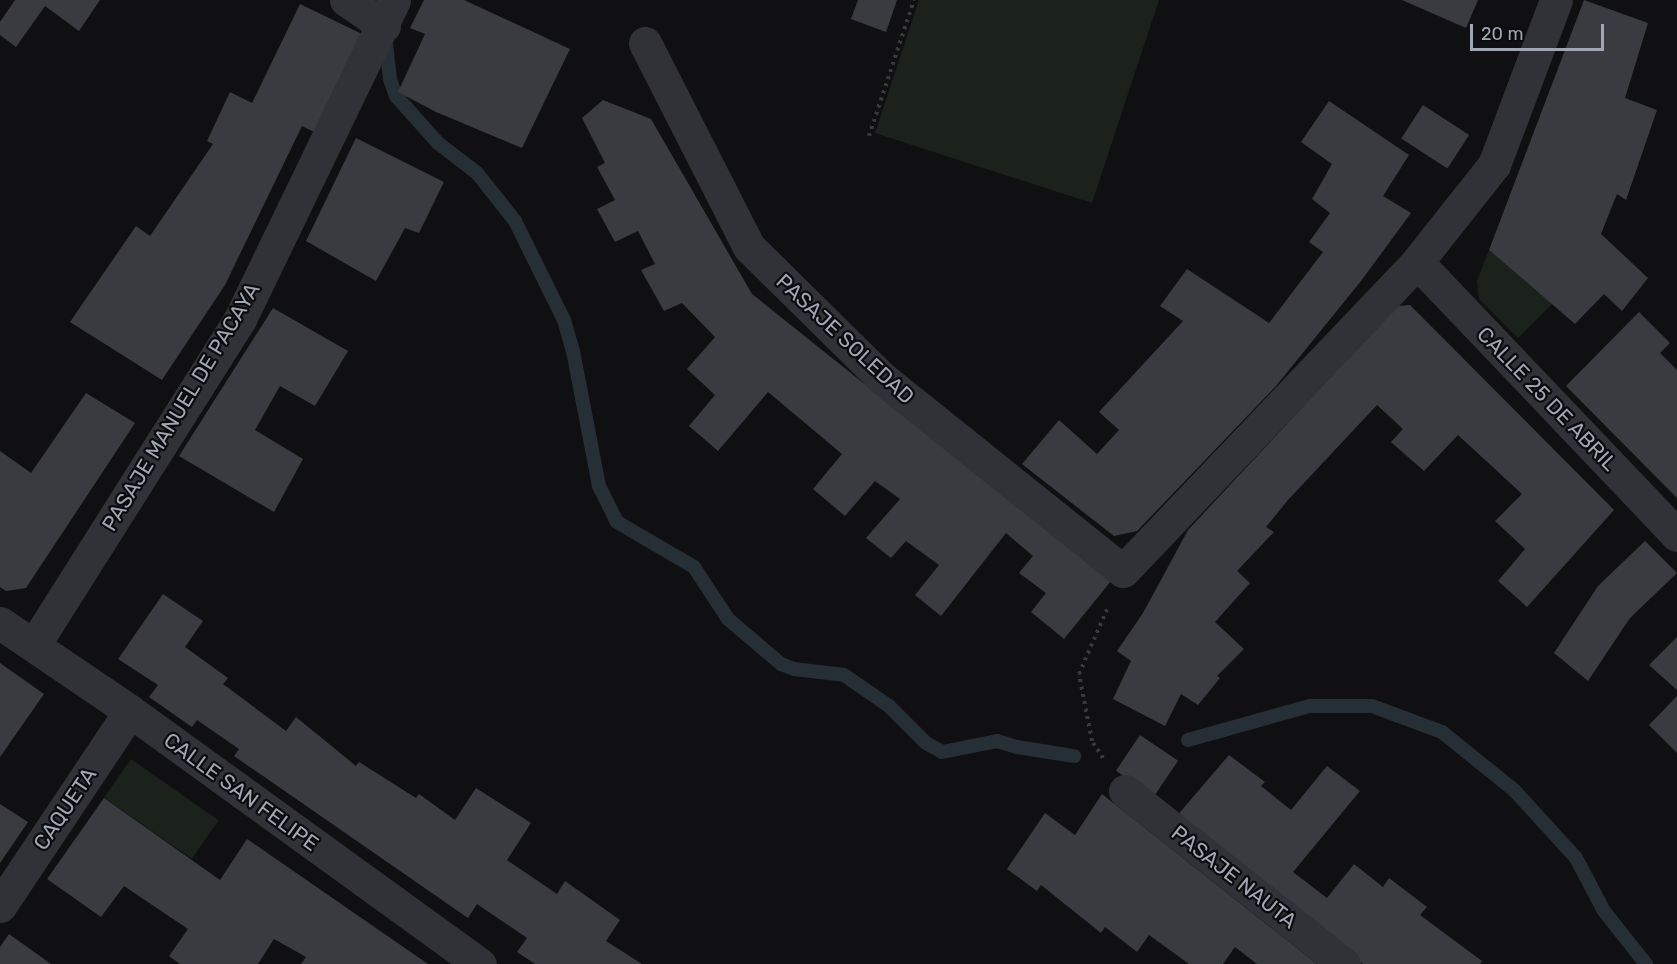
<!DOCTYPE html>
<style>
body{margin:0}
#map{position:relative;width:1677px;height:964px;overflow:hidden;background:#101012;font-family:Rubik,sans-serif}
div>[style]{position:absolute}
.green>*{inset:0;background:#1a221b;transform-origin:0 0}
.stream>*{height:14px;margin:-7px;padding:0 7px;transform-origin:7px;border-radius:7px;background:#262f36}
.building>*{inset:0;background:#3a3b40;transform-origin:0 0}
.path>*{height:4px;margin-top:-2px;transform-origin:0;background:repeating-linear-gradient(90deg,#37393e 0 3px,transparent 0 7.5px)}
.minor>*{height:33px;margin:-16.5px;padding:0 16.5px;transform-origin:16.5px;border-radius:16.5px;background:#313237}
span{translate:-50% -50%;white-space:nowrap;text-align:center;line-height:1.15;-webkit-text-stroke:4.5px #0b0b0d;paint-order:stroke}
.street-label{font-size:21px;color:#a0a6b4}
.scale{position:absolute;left:1470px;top:24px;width:134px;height:27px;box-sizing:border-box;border:3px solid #a0a6b4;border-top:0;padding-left:8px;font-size:18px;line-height:21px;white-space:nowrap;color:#a0a6b4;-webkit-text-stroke:4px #0b0b0d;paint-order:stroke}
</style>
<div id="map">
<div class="green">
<i style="clip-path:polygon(919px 0,1159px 0,1092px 203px,875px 133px)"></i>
<i style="clip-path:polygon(1489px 250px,1552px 304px,1518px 338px,1479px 299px,1477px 281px)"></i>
<i style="left:131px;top:759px;width:107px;height:47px;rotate:35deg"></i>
</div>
<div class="stream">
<i style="left:385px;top:35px;width:44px;rotate:83.5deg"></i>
<i style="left:390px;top:79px;width:18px;rotate:71deg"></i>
<i style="left:396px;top:96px;width:63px;rotate:48.2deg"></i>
<i style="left:438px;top:143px;width:49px;rotate:37.6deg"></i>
<i style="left:477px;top:173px;width:61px;rotate:51.6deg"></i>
<i style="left:515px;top:221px;width:110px;rotate:63.7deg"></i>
<i style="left:564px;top:320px;width:32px;rotate:74deg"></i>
<i style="left:573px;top:351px;width:137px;rotate:79.1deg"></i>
<i style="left:599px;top:486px;width:40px;rotate:63.4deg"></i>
<i style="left:617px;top:522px;width:89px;rotate:30.3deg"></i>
<i style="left:694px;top:567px;width:62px;rotate:56.8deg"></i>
<i style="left:728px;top:619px;width:70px;rotate:40.3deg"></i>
<i style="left:781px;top:664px;width:14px;rotate:21deg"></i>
<i style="left:794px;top:669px;width:50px;rotate:6.8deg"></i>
<i style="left:844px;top:675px;width:55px;rotate:34.6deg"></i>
<i style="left:889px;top:706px;width:52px;rotate:45deg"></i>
<i style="left:926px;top:743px;width:18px;rotate:29deg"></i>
<i style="left:942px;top:752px;width:56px;rotate:-11.3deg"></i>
<i style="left:997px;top:741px;width:21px;rotate:17deg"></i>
<i style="left:1017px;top:747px;width:58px;rotate:9deg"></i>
<i style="left:1188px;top:740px;width:127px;rotate:-15.6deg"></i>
<i style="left:1310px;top:706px;width:62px"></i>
<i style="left:1372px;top:706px;width:75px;rotate:20.4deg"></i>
<i style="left:1442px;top:732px;width:92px;rotate:38.9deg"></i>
<i style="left:1514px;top:790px;width:92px;rotate:47.6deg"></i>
<i style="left:1576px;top:858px;width:60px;rotate:62.2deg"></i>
<i style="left:1604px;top:911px;width:68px;rotate:51.6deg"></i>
</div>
<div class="building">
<i style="clip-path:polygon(15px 0,100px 0,79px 31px,45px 6px,16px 47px,0 35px,0 22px)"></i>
<i style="clip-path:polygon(424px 0,464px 0,570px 49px,522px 148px,436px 112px,398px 92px,425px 34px,410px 28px)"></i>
<i style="clip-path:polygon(858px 0,897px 0,886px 32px,851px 19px)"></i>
<i style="clip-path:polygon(1402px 0,1478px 0,1466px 28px)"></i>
<i style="clip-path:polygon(1584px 0,1648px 23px,1625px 98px,1657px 110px,1626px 200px,1617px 194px,1601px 234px,1648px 278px,1622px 311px,1604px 294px,1575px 324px,1489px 250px)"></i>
<i style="clip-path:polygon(300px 4px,362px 34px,320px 135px,302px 126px,225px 285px,162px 380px,70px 322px,136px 226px,150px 236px,213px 144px,207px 141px,230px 92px,252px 103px)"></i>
<i style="clip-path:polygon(603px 100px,651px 119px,752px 294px,1111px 581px,1064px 639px,1031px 612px,1046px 593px,1019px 573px,1033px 556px,1006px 533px,941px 616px,915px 595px,939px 565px,906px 541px,891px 558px,866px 538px,900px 499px,875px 481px,845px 516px,813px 489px,842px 454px,768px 392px,718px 451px,689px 426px,715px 395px,687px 369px,715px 337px,682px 303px,664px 311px,641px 270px,655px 264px,638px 231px,615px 242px,597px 209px,615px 200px,597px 167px,605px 163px,582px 118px)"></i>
<i style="clip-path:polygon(1329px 101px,1409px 155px,1383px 196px,1411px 213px,1361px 281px,1276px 386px,1137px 531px,1114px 536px,1022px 464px,1059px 420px,1097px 454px,1119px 430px,1099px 412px,1183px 321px,1160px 306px,1187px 269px,1269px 323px,1323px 252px,1309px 242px,1330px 213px,1312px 199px,1332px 164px,1301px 142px)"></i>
<i style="left:1423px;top:105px;width:55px;height:40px;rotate:33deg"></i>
<i style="clip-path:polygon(356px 138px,444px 182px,419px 233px,405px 228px,376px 281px,306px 241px)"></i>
<i style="clip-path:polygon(1410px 305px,1614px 510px,1527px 607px,1498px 581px,1525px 549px,1495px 521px,1522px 494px,1458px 435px,1424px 471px,1391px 442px,1403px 429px,1377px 405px,1288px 500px,1266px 527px,1274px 532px,1237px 571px,1250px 583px,1215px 622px,1244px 649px,1217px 676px,1220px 678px,1198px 705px,1181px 694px,1165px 726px,1113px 699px,1131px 661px,1117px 651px,1143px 613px,1188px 530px,1397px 306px)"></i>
<i style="clip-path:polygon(273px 308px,348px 351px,315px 406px,280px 386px,255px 430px,303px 459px,274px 512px,179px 456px)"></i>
<i style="clip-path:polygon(1639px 312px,1670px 343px,1660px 353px,1677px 370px,1677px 498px,1566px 386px)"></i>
<i style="clip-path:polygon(86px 393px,135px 423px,26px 588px,6px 591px,0 587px,0 451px,31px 473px)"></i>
<i style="clip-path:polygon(1645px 541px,1677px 573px,1630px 618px,1588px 681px,1554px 653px,1598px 586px)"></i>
<i style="clip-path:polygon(163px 594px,203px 621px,185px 647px,228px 678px,223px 684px,286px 731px,296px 717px,356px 766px,359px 762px,416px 798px,419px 794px,455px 820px,476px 788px,531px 823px,507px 860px,557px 894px,565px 881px,620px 920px,606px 941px,642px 964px,535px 964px,517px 952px,527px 938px,477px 904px,468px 918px,234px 756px,239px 749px,197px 720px,192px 727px,149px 697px,158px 685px,118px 659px)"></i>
<i style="clip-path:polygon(1677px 637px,1677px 690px,1649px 665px)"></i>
<i style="clip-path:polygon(0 663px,44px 694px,0 757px)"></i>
<i style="clip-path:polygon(1677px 696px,1677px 753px,1649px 725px)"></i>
<i style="left:1140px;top:735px;width:46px;height:43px;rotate:34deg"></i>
<i style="clip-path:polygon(1229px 755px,1265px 782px,1261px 786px,1291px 810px,1327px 766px,1360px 791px,1293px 872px,1327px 898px,1354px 864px,1383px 887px,1389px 878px,1427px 907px,1420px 915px,1482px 961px,1480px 964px,1363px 964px,1175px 818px)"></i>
<i style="clip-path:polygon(1102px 794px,1317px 964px,1257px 964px,1235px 947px,1223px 964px,1189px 964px,1149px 935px,1137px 952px,1105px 927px,1101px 933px,1041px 885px,1037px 891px,1007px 869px,1045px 813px,1075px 835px)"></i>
<i style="clip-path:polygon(104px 798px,220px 880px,247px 839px,428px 964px,301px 964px,306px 957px,274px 939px,258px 964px,180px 964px,169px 956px,188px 929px,124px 886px,101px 917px,47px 879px)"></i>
<i style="clip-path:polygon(0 804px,28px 822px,0 863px)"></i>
<i style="clip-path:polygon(9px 934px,51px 964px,0 964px,0 947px)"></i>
</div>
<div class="path">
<i style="left:869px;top:136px;width:143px;rotate:-71.7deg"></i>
<i style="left:1103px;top:758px;width:20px;rotate:-123deg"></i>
<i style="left:1092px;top:741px;width:68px;rotate:-101deg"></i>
<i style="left:1079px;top:674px;width:73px;rotate:-66.6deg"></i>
</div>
<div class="minor">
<i style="left:346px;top:0;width:46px;rotate:34.4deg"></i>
<i style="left:645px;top:43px;width:229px;rotate:63deg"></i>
<i style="left:749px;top:247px;width:188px;rotate:44.6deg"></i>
<i style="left:883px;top:379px;width:307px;rotate:38.7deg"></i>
<i style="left:1123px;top:571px;width:427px;rotate:-46.4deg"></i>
<i style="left:1417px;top:262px;width:124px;rotate:-51.6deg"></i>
<i style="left:1494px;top:165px;width:176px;rotate:-69.4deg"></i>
<i style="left:1417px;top:262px;width:377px;rotate:46.4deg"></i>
<i style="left:0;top:623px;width:157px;rotate:34.1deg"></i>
<i style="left:130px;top:711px;width:432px;rotate:35.9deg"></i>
<i style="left:34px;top:645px;width:386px;rotate:-57.7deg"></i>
<i style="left:240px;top:319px;width:354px;rotate:-64.2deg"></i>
<i style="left:1125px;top:791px;width:279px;rotate:38.3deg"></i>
<i style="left:0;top:906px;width:234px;rotate:-56.3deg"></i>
</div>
<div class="street-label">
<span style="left:845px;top:339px;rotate:43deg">PASAJE SOLEDAD</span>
<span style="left:1547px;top:399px;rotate:46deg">CALLE 25 DE ABRIL</span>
<span style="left:181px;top:407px;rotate:-59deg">PASAJE MANUEL DE PACAYA</span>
<span style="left:241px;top:792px;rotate:36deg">CALLE SAN FELIPE</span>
<span style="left:65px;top:809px;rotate:-56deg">CAQUETA</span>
<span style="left:1234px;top:877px;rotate:38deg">PASAJE NAUTA</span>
</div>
<div class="scale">20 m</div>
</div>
